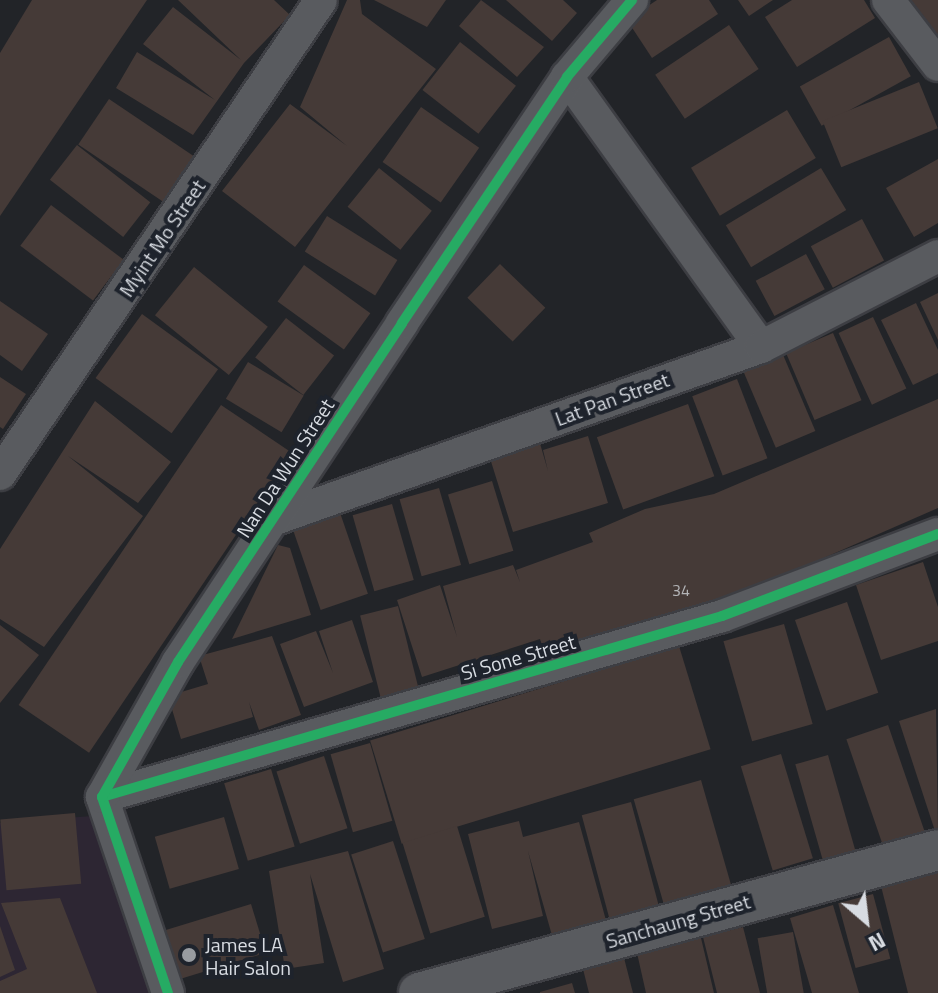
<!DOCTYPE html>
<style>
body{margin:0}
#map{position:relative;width:938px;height:993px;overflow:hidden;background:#222428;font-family:"Titillium Web",sans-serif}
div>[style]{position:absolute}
.education>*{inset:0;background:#2d2633}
.building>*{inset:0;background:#453a37;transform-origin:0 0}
.roads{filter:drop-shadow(2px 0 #3d3e43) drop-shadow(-2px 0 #3d3e43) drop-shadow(0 2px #3d3e43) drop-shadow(0 -2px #3d3e43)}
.minor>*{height:32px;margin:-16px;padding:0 16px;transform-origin:16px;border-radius:16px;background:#595b5f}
.tertiary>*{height:40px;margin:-20px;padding:0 20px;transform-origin:20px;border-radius:20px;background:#595b5f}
.cycleway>*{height:10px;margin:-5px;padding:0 5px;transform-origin:5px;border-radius:5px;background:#26ab63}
.dots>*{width:22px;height:22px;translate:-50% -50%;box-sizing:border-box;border:4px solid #1e232c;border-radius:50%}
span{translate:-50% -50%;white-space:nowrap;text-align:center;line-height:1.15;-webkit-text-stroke:8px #1e232c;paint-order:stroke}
.number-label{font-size:16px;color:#b3b4b7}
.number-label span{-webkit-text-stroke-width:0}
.street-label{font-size:20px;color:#d8dce2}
.poi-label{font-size:20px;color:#d8dce2}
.left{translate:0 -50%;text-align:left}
.north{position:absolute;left:826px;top:881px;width:80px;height:80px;-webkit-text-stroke:6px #1e232c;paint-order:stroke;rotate:152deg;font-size:22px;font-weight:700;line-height:32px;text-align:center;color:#d8dce2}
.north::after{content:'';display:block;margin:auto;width:28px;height:36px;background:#d8dce2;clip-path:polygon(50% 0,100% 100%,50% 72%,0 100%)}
</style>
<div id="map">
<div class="education">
<i style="clip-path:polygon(92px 816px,152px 993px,0 993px,0 823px)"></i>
</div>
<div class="building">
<i style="clip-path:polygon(32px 0,147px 0,0 216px,0 53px)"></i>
<i style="clip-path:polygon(178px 0,274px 0,290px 15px,244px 63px,193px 135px,116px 88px,137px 52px,215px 100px,143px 44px,173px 7px,241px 60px)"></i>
<i style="clip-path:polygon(347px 0,360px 0,362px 14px,436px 69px,295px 247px,222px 191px,290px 104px,347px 146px,300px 107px)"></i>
<i style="clip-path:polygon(374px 0,446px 0,427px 27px)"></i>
<i style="clip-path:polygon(481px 0,544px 47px,517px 77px,459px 26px)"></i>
<i style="clip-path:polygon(506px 0,563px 0,577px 13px,552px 41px)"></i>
<i style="clip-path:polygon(657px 0,709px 0,718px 14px,652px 58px,627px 20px)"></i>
<i style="clip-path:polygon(738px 0,773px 0,749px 16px)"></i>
<i style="clip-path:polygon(792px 0,864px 0,875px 18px,797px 67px,765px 17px)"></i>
<i style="clip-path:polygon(911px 0,938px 0,938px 35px,922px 14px)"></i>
<i style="left:729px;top:25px;width:53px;height:89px;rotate:56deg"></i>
<i style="left:889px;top:37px;width:45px;height:102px;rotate:61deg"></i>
<i style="left:460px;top:42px;width:71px;height:61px;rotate:38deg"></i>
<i style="left:919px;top:82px;width:50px;height:104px;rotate:68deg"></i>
<i style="left:109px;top:99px;width:106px;height:55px;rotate:34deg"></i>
<i style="left:421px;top:107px;width:71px;height:67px;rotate:35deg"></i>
<i style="left:787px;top:110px;width:56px;height:112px;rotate:59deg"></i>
<i style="left:77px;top:145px;width:93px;height:44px;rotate:38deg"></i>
<i style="clip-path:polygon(938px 159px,938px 223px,914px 237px,886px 188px)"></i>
<i style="left:379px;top:168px;width:68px;height:50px;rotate:39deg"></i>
<i style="left:821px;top:168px;width:49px;height:111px;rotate:59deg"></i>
<i style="left:51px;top:205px;width:91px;height:51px;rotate:37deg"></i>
<i style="left:327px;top:216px;width:83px;height:42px;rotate:32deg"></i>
<i style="left:862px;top:219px;width:47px;height:58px;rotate:62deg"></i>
<i style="left:806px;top:254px;width:40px;height:57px;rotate:62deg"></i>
<i style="left:500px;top:264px;width:63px;height:47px;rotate:44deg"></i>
<i style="left:304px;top:265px;width:82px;height:45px;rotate:36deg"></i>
<i style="left:194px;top:267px;width:95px;height:62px;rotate:39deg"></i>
<i style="clip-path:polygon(938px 293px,938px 340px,920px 302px)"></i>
<i style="clip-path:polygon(0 301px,48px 334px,22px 371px,0 355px)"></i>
<i style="clip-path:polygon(916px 303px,938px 350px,938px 373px,913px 385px,881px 320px)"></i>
<i style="left:142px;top:314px;width:94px;height:79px;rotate:36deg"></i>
<i style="left:873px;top:317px;width:79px;height:38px;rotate:65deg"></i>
<i style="left:286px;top:318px;width:61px;height:50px;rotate:38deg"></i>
<i style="left:833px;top:333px;width:73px;height:51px;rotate:67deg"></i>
<i style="left:781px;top:350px;width:88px;height:43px;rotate:67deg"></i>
<i style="left:248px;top:362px;width:65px;height:43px;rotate:31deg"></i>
<i style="clip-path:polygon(0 377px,26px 394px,3px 429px,0 427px)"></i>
<i style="left:737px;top:379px;width:85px;height:48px;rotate:69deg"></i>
<i style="clip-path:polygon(938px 399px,938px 508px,744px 593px,545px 654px,540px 639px,422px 677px,397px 600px,440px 585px,457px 637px,443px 586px,513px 565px,520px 582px,516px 570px,593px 542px,589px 533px,645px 509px,714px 494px)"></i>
<i style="clip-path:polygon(95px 401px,171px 462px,138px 503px,68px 456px,143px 516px,44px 647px,0 619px,0 549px)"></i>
<i style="left:688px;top:404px;width:77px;height:97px;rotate:70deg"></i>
<i style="left:221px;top:405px;width:85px;height:362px;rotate:34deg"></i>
<i style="clip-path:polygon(588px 436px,608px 503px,513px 532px,489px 455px,539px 440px,548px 471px,543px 450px)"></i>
<i style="left:492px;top:481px;width:73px;height:46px;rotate:73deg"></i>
<i style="left:439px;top:488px;width:80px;height:41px;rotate:74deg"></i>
<i style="left:337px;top:504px;width:95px;height:50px;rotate:71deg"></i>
<i style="left:392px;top:504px;width:79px;height:41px;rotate:74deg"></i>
<i style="clip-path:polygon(278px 545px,290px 548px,311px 615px,232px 639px)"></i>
<i style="clip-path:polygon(923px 562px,938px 607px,938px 641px,881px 660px,856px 585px)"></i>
<i style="left:847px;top:602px;width:96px;height:55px;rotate:71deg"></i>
<i style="left:398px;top:606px;width:84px;height:39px;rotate:76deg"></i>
<i style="clip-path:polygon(352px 620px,373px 682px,304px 707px,280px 644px,316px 631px,333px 673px,319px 631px)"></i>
<i style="left:784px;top:624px;width:104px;height:63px;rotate:74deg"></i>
<i style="clip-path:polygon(0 625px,39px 655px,0 703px)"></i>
<i style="clip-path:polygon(272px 636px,301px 715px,259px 730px,249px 702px,253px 717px,181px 739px,168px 696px,208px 684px,199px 656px)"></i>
<i style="left:679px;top:646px;width:108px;height:323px;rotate:73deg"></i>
<i style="clip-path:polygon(936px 709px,938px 830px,935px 831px,899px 721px)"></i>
<i style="left:888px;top:725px;width:117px;height:44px;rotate:71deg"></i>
<i style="left:370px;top:743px;width:81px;height:41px;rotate:74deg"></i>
<i style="left:781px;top:754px;width:109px;height:42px;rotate:73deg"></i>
<i style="left:828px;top:755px;width:100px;height:34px;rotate:74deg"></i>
<i style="left:324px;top:756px;width:76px;height:50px;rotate:72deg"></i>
<i style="left:271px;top:769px;width:81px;height:49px;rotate:73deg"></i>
<i style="left:701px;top:780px;width:112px;height:70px;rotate:74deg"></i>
<i style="left:631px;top:802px;width:112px;height:51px;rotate:75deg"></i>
<i style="left:75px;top:813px;width:71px;height:75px;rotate:85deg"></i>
<i style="left:224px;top:817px;width:54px;height:72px;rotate:74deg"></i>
<i style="clip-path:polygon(519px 821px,523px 837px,579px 822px,607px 924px,553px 939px,528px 851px,543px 916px,492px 929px,468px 834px)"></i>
<i style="left:457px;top:826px;width:95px;height:57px;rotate:73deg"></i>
<i style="left:393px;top:841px;width:103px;height:44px;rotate:72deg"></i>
<i style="clip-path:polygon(348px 851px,384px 969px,343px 982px,310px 874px,324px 963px,285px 969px,269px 871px)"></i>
<i style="clip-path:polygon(938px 871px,938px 993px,908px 993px,881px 886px)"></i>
<i style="left:873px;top:894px;width:67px;height:36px;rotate:75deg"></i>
<i style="clip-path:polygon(60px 898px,97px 993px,0 993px,0 981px,27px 969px,1px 903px)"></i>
<i style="left:251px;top:904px;width:51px;height:89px;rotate:73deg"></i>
<i style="clip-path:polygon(833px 905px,859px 993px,812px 993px,790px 918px)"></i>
<i style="clip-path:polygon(0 926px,15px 970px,0 977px)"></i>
<i style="clip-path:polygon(743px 927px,760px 993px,717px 993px,703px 937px)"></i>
<i style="left:793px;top:932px;width:62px;height:36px;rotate:80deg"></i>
<i style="clip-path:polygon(701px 938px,714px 993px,646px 993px,637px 953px)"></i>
<i style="clip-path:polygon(623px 954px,633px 993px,589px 993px,582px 965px)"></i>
<i style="clip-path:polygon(572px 983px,575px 993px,540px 993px,540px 992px)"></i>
</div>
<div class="roads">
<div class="minor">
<i style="left:888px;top:0;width:82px;rotate:52.4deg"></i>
<i style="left:567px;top:77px;width:332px;rotate:54.3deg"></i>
<i style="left:0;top:474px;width:572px;rotate:-55.89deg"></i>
<i style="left:275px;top:519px;width:516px;rotate:-19.49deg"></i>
<i style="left:761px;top:347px;width:199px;rotate:-27.2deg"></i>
<i style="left:102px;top:797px;width:646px;rotate:-16.27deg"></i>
<i style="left:722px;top:616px;width:231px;rotate:-20.8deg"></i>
<i style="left:168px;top:993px;width:207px;rotate:-108.6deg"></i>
<i style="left:102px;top:797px;width:155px;rotate:-60.6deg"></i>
<i style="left:178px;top:662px;width:406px;rotate:-56.5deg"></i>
<i style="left:402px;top:323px;width:296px;rotate:-56.1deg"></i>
<i style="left:567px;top:77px;width:101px;rotate:-49.8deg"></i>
</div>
<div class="tertiary">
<i style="left:419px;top:993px;width:538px;rotate:-15.4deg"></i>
</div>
</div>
<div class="cycleway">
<i style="left:102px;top:797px;width:646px;rotate:-16.27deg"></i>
<i style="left:722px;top:616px;width:231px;rotate:-20.8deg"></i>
<i style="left:168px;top:993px;width:207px;rotate:-108.6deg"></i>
<i style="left:102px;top:797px;width:155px;rotate:-60.6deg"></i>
<i style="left:178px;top:662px;width:406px;rotate:-56.5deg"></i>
<i style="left:402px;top:323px;width:296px;rotate:-56.1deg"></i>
<i style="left:567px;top:77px;width:101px;rotate:-49.8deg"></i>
</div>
<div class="dots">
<i style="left:189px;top:955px;background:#989ca1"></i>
</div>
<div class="number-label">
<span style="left:681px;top:590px">34</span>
</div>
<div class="street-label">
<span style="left:162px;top:238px;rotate:-56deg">Myint Mo Street</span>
<span style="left:612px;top:399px;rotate:-20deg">Lat Pan Street</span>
<span style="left:285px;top:468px;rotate:-57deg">Nan Da Wun Street</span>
<span style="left:518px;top:657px;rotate:-16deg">Si Sone Street</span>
<span style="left:678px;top:921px;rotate:-16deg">Sanchaung Street</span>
</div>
<div class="poi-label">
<span class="left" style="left:205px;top:956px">James LA<br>Hair Salon</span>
</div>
<div class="north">N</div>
</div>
